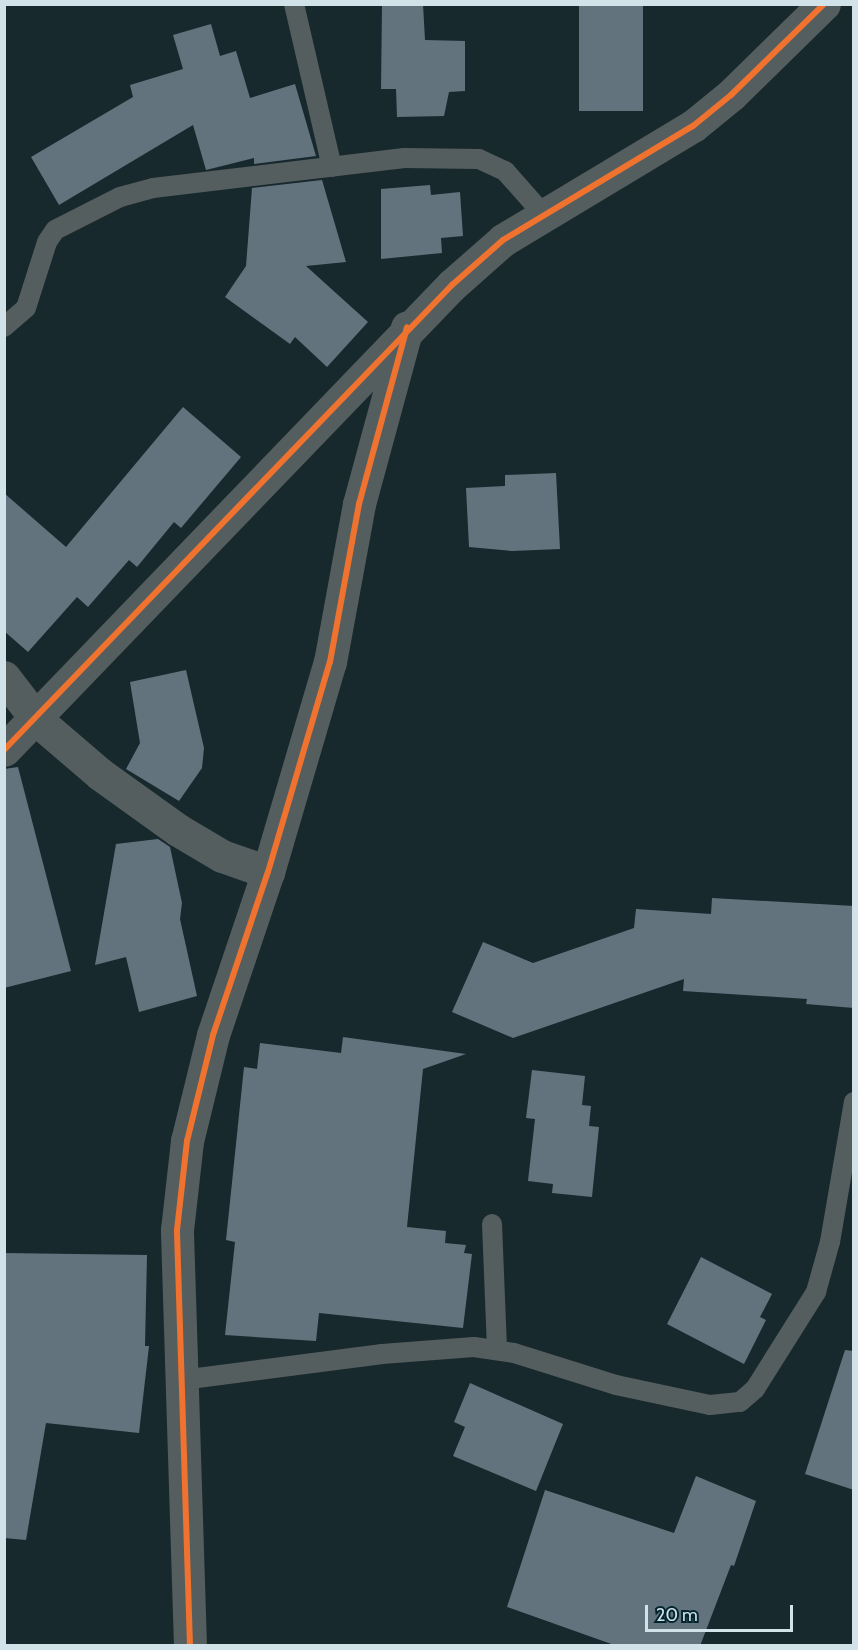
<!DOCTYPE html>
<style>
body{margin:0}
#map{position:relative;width:858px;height:1650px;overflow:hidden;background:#18292e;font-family:Cabin,sans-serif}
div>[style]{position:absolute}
.building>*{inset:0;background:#63737d;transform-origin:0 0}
.lane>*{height:20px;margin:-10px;padding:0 10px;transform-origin:10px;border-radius:10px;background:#555e5f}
.street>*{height:33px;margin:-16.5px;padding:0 16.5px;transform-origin:16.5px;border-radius:16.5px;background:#555e5f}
.cycleway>*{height:6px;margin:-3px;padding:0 3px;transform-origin:3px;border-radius:3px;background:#ef722f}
span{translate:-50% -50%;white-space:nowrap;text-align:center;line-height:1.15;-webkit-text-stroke:6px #03252e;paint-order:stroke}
.frame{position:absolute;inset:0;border:6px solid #d1e2e8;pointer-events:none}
.scale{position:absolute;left:645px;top:1605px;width:148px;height:27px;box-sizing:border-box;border:3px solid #d1e2e8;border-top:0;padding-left:8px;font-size:18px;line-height:21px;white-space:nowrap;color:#d1e2e8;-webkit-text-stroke:4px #03252e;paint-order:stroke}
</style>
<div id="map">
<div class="building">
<i style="clip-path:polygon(382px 4px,423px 4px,425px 40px,465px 41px,465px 91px,449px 92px,444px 116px,397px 117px,396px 89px,381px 89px)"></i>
<i style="left:579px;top:4px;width:64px;height:107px"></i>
<i style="clip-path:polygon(211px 24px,220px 56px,236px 51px,250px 98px,295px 84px,316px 156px,254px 164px,254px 158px,206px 170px,193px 125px,59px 205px,31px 157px,133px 97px,130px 85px,183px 69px,173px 35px)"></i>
<i style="clip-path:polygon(322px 180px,346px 262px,306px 266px,368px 322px,327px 367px,295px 337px,290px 344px,225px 297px,246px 266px,252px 188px)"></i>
<i style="clip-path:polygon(430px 185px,431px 195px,460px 192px,463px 236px,441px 238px,442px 253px,381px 259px,381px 189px)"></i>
<i style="clip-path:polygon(183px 407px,241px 457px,181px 528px,174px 522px,137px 567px,129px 560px,88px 607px,77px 597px,28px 652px,4px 631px,4px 493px,66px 547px)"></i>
<i style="clip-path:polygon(556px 473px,560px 549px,512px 551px,469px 547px,466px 488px,505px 486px,505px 475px)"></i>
<i style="clip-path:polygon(186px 670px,204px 748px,202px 768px,179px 801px,126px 769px,140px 743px,130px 682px)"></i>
<i style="clip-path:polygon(18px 767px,71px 971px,4px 988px,4px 769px)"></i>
<i style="clip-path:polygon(158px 839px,170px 847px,182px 903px,180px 919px,197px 996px,139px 1012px,126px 957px,95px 965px,116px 844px)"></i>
<i style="clip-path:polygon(712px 898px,854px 906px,854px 1008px,806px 1004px,807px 999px,683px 991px,684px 979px,513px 1038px,452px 1012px,483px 942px,533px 963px,634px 928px,636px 909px,711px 914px)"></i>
<i style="clip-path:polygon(343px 1037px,466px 1054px,423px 1069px,407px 1227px,446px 1231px,445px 1243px,466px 1245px,464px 1253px,472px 1254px,463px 1328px,319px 1313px,316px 1341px,225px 1335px,235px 1242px,226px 1240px,244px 1067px,257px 1069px,260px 1043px,341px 1053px)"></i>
<i style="clip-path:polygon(532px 1070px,585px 1076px,582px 1105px,591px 1106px,589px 1126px,599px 1127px,592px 1197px,552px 1193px,553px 1184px,528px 1181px,535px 1119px,526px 1118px)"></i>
<i style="clip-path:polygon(4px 1253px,147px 1255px,145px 1346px,149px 1346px,139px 1433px,46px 1423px,26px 1540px,4px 1538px)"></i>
<i style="clip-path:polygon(701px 1257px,772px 1294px,760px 1317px,766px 1320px,744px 1364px,667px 1324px)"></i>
<i style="clip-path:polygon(845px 1350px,854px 1351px,854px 1490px,805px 1474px)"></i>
<i style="clip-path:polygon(470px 1383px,563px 1424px,536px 1491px,453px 1456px,465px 1427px,454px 1422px)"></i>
<i style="clip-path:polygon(696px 1476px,756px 1501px,734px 1566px,731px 1565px,700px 1646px,617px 1646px,507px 1607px,545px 1490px,674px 1533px)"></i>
</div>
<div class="lane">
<i style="left:294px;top:4px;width:167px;rotate:76.9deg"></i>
<i style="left:4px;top:327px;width:29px;rotate:-41deg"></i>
<i style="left:26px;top:308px;width:69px;rotate:-72.3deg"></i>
<i style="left:47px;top:242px;width:14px;rotate:-56deg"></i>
<i style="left:55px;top:230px;width:73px;rotate:-26.9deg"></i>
<i style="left:120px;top:197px;width:34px;rotate:-15deg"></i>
<i style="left:153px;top:188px;width:253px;rotate:-6.8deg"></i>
<i style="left:404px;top:158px;width:75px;rotate:0.8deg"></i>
<i style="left:479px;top:159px;width:29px;rotate:25deg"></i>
<i style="left:505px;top:171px;width:57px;rotate:48.5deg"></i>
<i style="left:492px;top:1224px;width:126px;rotate:87.7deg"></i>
<i style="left:182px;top:1380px;width:202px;rotate:-7.4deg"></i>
<i style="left:382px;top:1354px;width:92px;rotate:-4.4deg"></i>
<i style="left:474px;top:1347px;width:40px;rotate:8.5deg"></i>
<i style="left:514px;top:1353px;width:107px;rotate:17.4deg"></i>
<i style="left:616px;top:1385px;width:96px;rotate:12deg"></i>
<i style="left:710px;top:1405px;width:30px;rotate:-6deg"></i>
<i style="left:740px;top:1402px;width:20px;rotate:-41deg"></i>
<i style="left:755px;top:1389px;width:115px;rotate:-57.8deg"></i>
<i style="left:816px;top:1292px;width:52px;rotate:-74.4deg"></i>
<i style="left:830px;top:1242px;width:142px;rotate:-80.3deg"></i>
</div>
<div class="street">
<i style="left:4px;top:677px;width:54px;rotate:52.5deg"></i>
<i style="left:37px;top:720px;width:83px;rotate:40.6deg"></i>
<i style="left:100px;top:774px;width:96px;rotate:35.7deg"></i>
<i style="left:178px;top:830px;width:51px;rotate:30.6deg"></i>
<i style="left:222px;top:856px;width:49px;rotate:19.2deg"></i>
<i style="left:4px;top:750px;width:646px;rotate:-46.07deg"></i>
<i style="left:452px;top:285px;width:68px;rotate:-41.4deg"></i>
<i style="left:503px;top:240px;width:222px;rotate:-31deg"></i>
<i style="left:693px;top:126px;width:49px;rotate:-39.2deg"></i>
<i style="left:731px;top:95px;width:130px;rotate:-44.4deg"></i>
<i style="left:190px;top:1646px;width:416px;rotate:-91.8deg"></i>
<i style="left:177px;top:1230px;width:90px;rotate:-83.6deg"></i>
<i style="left:187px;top:1141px;width:109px;rotate:-76.2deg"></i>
<i style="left:213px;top:1035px;width:172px;rotate:-71.4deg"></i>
<i style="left:268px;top:872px;width:219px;rotate:-73.6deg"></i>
<i style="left:330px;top:662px;width:161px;rotate:-79.6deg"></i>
<i style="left:359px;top:504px;width:183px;rotate:-74.8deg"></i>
</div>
<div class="cycleway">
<i style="left:4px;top:750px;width:646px;rotate:-46.07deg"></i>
<i style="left:452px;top:285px;width:68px;rotate:-41.4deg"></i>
<i style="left:503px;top:240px;width:222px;rotate:-31deg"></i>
<i style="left:693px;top:126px;width:49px;rotate:-39.2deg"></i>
<i style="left:731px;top:95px;width:130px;rotate:-44.4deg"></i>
<i style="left:190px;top:1646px;width:416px;rotate:-91.8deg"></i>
<i style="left:177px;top:1230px;width:90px;rotate:-83.6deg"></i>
<i style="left:187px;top:1141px;width:109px;rotate:-76.2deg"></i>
<i style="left:213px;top:1035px;width:172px;rotate:-71.4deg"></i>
<i style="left:268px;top:872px;width:219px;rotate:-73.6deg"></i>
<i style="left:330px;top:662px;width:161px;rotate:-79.6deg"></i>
<i style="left:359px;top:504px;width:183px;rotate:-74.8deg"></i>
</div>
<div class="frame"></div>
<div class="scale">20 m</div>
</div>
